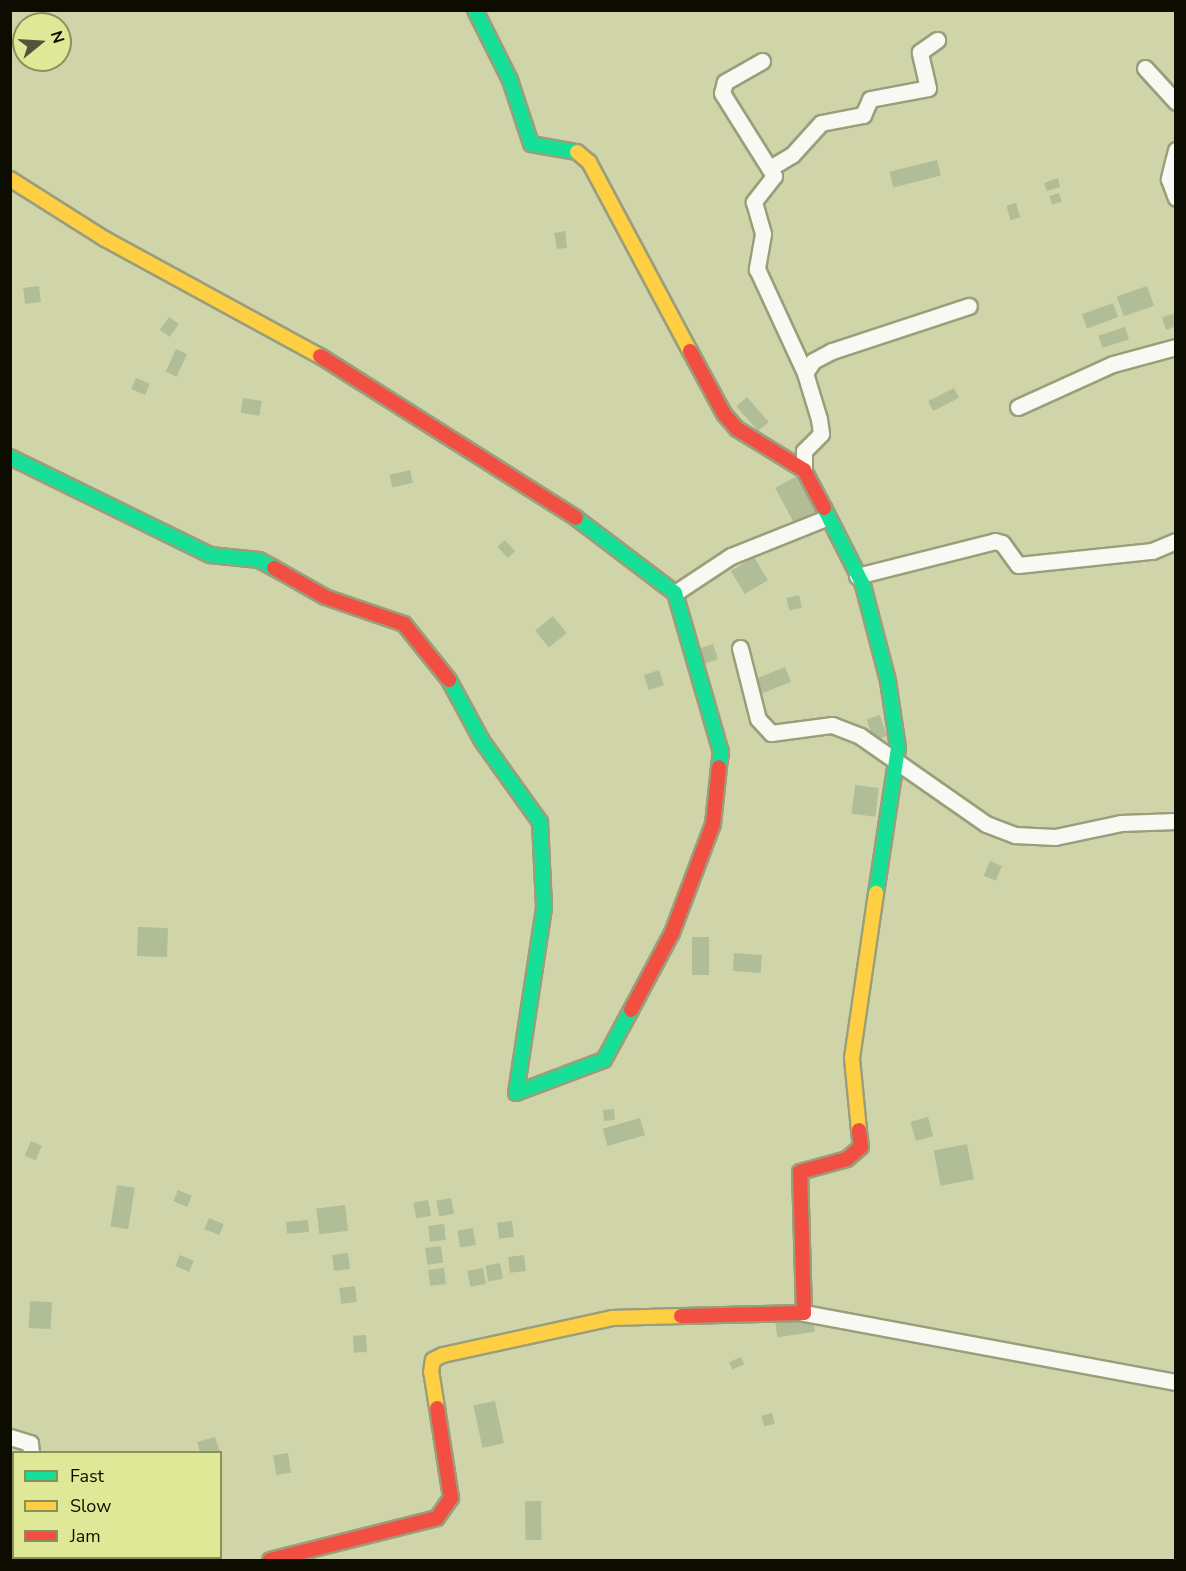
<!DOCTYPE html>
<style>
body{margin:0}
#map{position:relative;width:1186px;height:1571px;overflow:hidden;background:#d0d5a9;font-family:"Nunito Sans",sans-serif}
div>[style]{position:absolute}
.building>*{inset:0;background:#b0bd96;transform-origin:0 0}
.roads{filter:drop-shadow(2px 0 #9b9e7b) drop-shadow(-2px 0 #9b9e7b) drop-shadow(0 2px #9b9e7b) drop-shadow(0 -2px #9b9e7b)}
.street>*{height:15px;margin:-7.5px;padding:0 7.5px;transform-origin:7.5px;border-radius:7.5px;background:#f8f9f2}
.fast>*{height:14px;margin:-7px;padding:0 7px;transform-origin:7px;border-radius:7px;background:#16e098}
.slow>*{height:14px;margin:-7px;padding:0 7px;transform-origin:7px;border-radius:7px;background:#ffcf43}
.jam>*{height:14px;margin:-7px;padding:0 7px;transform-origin:7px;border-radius:7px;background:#f24e42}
span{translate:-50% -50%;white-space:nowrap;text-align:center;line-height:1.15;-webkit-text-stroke:6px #dfe896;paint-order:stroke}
.frame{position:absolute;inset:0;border:12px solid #0c0d00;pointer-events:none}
.legend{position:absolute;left:12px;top:1451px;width:210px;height:108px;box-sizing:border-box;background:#dfe896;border:2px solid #8b905a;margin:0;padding:8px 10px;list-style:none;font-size:18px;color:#0c0d00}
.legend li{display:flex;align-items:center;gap:12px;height:30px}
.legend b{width:30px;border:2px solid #8b905a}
.north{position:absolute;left:12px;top:12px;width:60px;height:60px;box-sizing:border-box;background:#dfe896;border:2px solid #8b905a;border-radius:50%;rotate:72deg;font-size:16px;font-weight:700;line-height:24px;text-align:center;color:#0c0d00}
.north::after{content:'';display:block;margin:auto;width:21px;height:27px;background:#51533b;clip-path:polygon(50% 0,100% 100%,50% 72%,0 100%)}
</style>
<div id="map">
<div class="building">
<i style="left:937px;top:160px;width:16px;height:49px;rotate:76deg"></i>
<i style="clip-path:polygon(1058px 178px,1060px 187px,1047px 191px,1044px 183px)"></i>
<i style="left:1059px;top:193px;width:9px;height:10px;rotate:72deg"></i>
<i style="left:1016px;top:203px;width:15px;height:10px;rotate:74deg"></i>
<i style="clip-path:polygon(565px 231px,567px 248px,557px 249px,554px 233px)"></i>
<i style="left:39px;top:286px;width:16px;height:16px;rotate:83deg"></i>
<i style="left:1147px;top:286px;width:21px;height:32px;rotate:71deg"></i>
<i style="left:1113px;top:303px;width:15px;height:33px;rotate:70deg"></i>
<i style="clip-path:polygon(1176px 313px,1176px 326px,1166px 330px,1162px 317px)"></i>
<i style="left:169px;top:317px;width:12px;height:16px;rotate:35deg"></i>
<i style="left:1125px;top:327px;width:13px;height:28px;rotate:72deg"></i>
<i style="left:176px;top:349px;width:12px;height:25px;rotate:24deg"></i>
<i style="left:136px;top:378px;width:15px;height:12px;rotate:23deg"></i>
<i style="left:954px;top:388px;width:11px;height:29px;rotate:63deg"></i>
<i style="left:747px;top:397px;width:33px;height:14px;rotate:49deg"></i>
<i style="left:243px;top:398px;width:19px;height:15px;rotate:9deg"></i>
<i style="left:410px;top:470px;width:13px;height:21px;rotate:77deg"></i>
<i style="left:799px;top:475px;width:40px;height:27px;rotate:62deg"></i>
<i style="left:505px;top:540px;width:15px;height:10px;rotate:48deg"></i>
<i style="left:754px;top:557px;width:27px;height:27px;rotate:59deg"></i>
<i style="left:799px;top:595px;width:13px;height:13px;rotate:77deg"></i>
<i style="left:553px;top:616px;width:22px;height:23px;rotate:51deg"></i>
<i style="left:713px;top:644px;width:16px;height:16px;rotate:72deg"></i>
<i style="left:785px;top:667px;width:16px;height:32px;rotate:68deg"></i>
<i style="left:659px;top:670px;width:16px;height:16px;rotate:72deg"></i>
<i style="left:880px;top:715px;width:22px;height:14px;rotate:72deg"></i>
<i style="left:855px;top:785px;width:24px;height:29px;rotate:7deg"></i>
<i style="left:990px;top:861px;width:13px;height:16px;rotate:23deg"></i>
<i style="left:138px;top:927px;width:30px;height:29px;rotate:2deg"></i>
<i style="left:692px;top:937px;width:17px;height:38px"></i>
<i style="left:734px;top:953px;width:28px;height:18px;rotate:4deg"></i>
<i style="left:614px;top:1109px;width:11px;height:11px;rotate:85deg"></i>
<i style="left:928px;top:1117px;width:20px;height:18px;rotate:75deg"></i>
<i style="left:640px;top:1118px;width:18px;height:39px;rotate:74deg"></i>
<i style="left:31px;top:1141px;width:12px;height:16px;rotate:24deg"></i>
<i style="left:967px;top:1144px;width:36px;height:34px;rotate:79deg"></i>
<i style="left:117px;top:1185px;width:18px;height:42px;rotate:9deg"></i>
<i style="left:178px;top:1190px;width:15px;height:12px;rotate:23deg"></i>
<i style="left:451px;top:1198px;width:16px;height:15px;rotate:79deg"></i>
<i style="left:428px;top:1200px;width:16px;height:15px;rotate:79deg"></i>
<i style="left:345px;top:1205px;width:26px;height:29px;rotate:83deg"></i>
<i style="left:209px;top:1218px;width:16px;height:12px;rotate:22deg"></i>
<i style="left:308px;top:1220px;width:12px;height:22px;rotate:85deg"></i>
<i style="left:512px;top:1221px;width:16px;height:15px;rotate:83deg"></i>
<i style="left:444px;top:1224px;width:16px;height:16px;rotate:83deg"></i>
<i style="left:473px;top:1228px;width:17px;height:16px;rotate:80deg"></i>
<i style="left:441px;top:1246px;width:17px;height:16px;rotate:83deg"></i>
<i style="left:348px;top:1253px;width:16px;height:16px;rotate:83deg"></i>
<i style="left:180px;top:1255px;width:15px;height:12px;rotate:23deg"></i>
<i style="left:524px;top:1255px;width:16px;height:16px;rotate:83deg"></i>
<i style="left:500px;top:1263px;width:16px;height:15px;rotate:79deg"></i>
<i style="left:444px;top:1268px;width:16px;height:16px;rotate:83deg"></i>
<i style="left:483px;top:1268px;width:16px;height:16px;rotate:79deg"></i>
<i style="left:355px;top:1286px;width:16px;height:16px;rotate:83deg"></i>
<i style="left:30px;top:1301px;width:22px;height:27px;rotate:3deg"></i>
<i style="left:813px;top:1318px;width:14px;height:38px;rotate:82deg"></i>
<i style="left:366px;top:1335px;width:17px;height:13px;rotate:87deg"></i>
<i style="left:741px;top:1357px;width:8px;height:13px;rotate:67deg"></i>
<i style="left:495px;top:1401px;width:43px;height:22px;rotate:78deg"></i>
<i style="left:772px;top:1413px;width:11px;height:11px;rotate:75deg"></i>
<i style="clip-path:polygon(215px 1437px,220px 1452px,200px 1452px,197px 1442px)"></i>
<i style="left:288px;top:1453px;width:20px;height:15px;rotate:81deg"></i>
<i style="left:541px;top:1501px;width:39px;height:16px;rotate:89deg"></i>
</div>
<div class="roads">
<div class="street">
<i style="left:762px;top:61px;width:43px;rotate:150.4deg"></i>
<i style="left:725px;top:82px;width:11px;rotate:105deg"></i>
<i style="left:722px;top:93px;width:98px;rotate:57.9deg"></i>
<i style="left:774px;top:176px;width:33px;rotate:128deg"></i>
<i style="left:754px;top:202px;width:33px;rotate:74deg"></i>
<i style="left:763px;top:234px;width:36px;rotate:100deg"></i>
<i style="left:757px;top:269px;width:115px;rotate:65.2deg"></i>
<i style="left:805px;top:373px;width:48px;rotate:73.1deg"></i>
<i style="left:819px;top:419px;width:15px;rotate:82deg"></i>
<i style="left:821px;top:434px;width:24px;rotate:135deg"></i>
<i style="left:804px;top:451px;width:19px;rotate:90deg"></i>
<i style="left:1145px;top:68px;width:46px;rotate:47.6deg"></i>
<i style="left:1176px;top:150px;width:30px;rotate:104deg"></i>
<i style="left:1169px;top:179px;width:20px;rotate:70deg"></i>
<i style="left:770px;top:168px;width:26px;rotate:-31deg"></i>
<i style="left:792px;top:155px;width:43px;rotate:-47.8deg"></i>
<i style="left:821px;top:123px;width:43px;rotate:-10.8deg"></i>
<i style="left:863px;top:115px;width:17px;rotate:-66deg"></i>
<i style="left:870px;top:99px;width:59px;rotate:-10.7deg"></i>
<i style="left:928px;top:88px;width:37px;rotate:-103deg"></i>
<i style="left:920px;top:52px;width:21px;rotate:-35deg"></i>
<i style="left:805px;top:373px;width:14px;rotate:-56deg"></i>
<i style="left:813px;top:361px;width:21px;rotate:-28deg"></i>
<i style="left:832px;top:351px;width:144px;rotate:-18.2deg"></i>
<i style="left:1018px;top:407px;width:104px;rotate:-24.4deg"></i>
<i style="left:1113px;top:364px;width:65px;rotate:-15.1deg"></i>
<i style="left:857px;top:576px;width:142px;rotate:-14.2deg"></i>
<i style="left:995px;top:541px;width:7px;rotate:16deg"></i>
<i style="left:1002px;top:543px;width:27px;rotate:54deg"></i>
<i style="left:1018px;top:565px;width:135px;rotate:-6deg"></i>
<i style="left:1152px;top:551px;width:26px;rotate:-23deg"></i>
<i style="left:675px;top:593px;width:67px;rotate:-33.5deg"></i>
<i style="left:731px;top:556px;width:102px;rotate:-21.8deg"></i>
<i style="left:740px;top:648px;width:73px;rotate:75.8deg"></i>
<i style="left:758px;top:719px;width:19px;rotate:47deg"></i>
<i style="left:771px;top:733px;width:62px;rotate:-7.5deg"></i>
<i style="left:832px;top:725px;width:30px;rotate:21deg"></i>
<i style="left:860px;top:736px;width:154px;rotate:34.9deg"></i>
<i style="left:986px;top:824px;width:31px;rotate:21deg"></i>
<i style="left:1015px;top:835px;width:40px;rotate:2.9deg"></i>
<i style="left:1055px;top:837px;width:67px;rotate:-12deg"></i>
<i style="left:1121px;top:823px;width:55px;rotate:-2.1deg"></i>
<i style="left:804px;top:1313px;width:378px;rotate:10.5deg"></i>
<i style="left:10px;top:1437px;width:21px;rotate:17deg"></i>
<i style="left:30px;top:1443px;width:9px;rotate:84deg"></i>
<i style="left:33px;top:1560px;width:2px;rotate:-63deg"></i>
</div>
<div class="fast">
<i style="left:475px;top:10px;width:78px;rotate:63.4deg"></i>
<i style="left:510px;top:80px;width:67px;rotate:71.8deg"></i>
<i style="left:531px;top:144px;width:47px;rotate:9.9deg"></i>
<i style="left:10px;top:457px;width:223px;rotate:26.1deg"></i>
<i style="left:210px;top:555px;width:49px;rotate:5.8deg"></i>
<i style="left:259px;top:560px;width:17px;rotate:28deg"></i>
<i style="left:824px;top:508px;width:86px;rotate:63.1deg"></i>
<i style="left:863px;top:585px;width:99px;rotate:75.4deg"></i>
<i style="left:888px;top:681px;width:68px;rotate:81.5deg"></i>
<i style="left:898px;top:748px;width:147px;rotate:98.6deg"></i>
<i style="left:576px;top:518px;width:124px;rotate:37.1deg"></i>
<i style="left:675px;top:593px;width:166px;rotate:73.9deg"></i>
<i style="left:721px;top:752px;width:15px;rotate:98deg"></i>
<i style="left:449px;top:680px;width:69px;rotate:61.6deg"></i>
<i style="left:482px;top:741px;width:100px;rotate:54.4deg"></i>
<i style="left:540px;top:822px;width:86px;rotate:87.3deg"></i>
<i style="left:544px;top:908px;width:187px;rotate:98.6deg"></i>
<i style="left:516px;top:1093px;width:94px;rotate:-20.6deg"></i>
<i style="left:604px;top:1060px;width:57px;rotate:-61.6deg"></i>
</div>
<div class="slow">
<i style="left:577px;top:152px;width:16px;rotate:40deg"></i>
<i style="left:589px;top:162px;width:214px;rotate:61.9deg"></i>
<i style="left:10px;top:179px;width:112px;rotate:32.3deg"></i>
<i style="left:105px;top:239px;width:245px;rotate:28.6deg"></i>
<i style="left:859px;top:1130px;width:72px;rotate:-95.6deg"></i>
<i style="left:852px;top:1058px;width:167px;rotate:-81.7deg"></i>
<i style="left:437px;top:1408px;width:36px;rotate:-99deg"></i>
<i style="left:431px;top:1372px;width:12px;rotate:-81deg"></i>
<i style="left:433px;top:1360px;width:11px;rotate:-27deg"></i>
<i style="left:443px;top:1355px;width:173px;rotate:-12.3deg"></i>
<i style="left:612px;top:1318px;width:69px;rotate:-1.7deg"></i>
</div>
<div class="jam">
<i style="left:690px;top:351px;width:72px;rotate:61.6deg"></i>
<i style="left:724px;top:414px;width:20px;rotate:49deg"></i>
<i style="left:737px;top:429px;width:79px;rotate:31.5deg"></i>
<i style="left:804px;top:470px;width:43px;rotate:62.2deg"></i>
<i style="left:320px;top:356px;width:303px;rotate:32.3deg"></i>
<i style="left:274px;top:568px;width:59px;rotate:29.6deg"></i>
<i style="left:325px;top:597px;width:83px;rotate:18.9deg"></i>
<i style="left:404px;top:624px;width:72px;rotate:51.2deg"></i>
<i style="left:631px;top:1010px;width:87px;rotate:-62deg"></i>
<i style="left:672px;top:933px;width:116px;rotate:-69.4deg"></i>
<i style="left:713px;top:824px;width:57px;rotate:-84deg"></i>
<i style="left:681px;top:1316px;width:123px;rotate:-1.4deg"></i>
<i style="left:804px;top:1313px;width:141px;rotate:-91.6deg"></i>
<i style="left:800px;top:1172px;width:49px;rotate:-15.5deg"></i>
<i style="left:847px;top:1159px;width:18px;rotate:-41deg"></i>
<i style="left:861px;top:1147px;width:17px;rotate:-97deg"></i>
<i style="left:270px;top:1560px;width:172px;rotate:-14.1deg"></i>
<i style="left:437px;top:1518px;width:24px;rotate:-55deg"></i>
<i style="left:451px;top:1498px;width:91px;rotate:-98.8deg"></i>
</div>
</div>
<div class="frame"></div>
<ul class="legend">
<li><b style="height:8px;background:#16e098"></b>Fast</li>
<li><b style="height:8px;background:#ffcf43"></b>Slow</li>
<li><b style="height:8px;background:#f24e42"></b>Jam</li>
</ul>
<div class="north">N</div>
</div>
